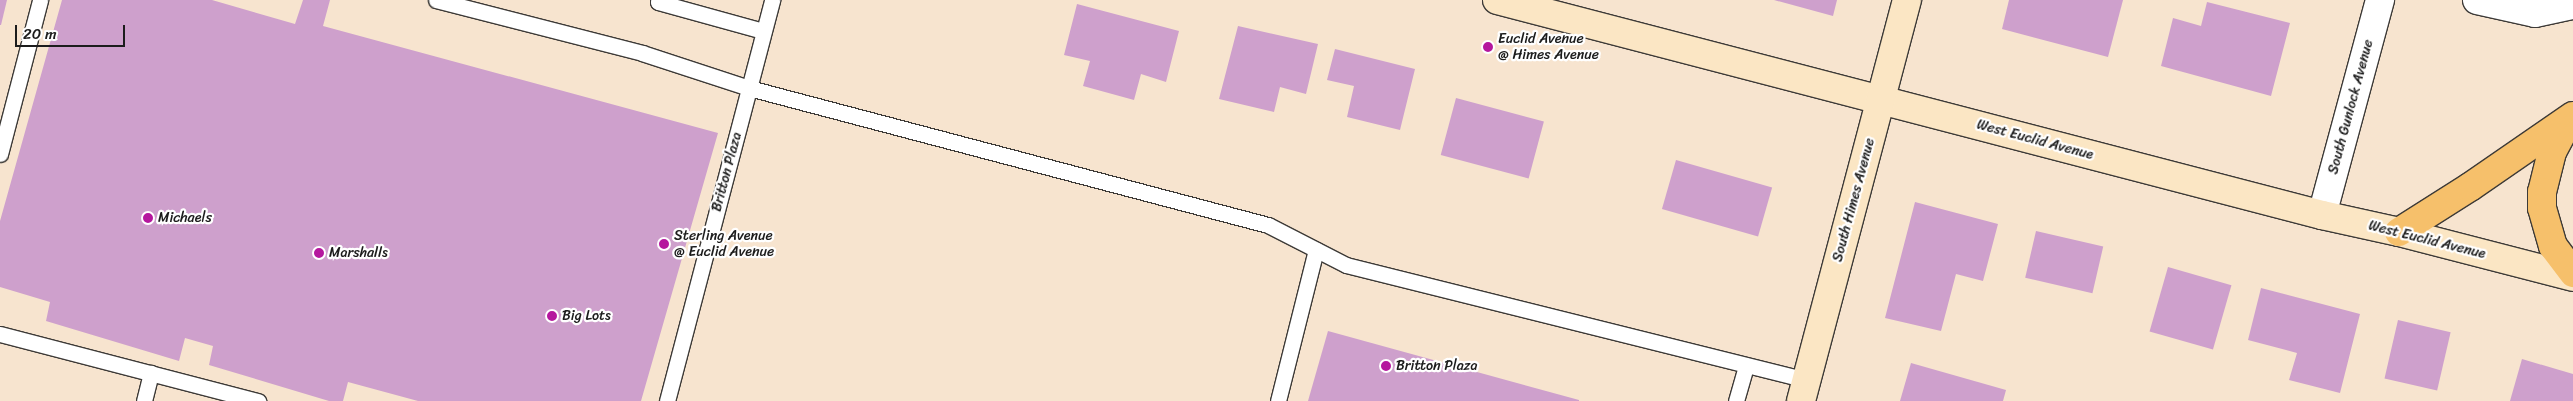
<!DOCTYPE html>
<style>
body{margin:0}
#map{position:relative;width:2573px;height:401px;overflow:hidden;background:#f7e4cf;font-family:Sriracha,sans-serif}
div>[style]{position:absolute}
.building>*{inset:0;background:#cea0cc;transform-origin:0 0}
.roads{filter:drop-shadow(1px 0 #3d3a37) drop-shadow(-1px 0 #3d3a37) drop-shadow(0 1px #3d3a37) drop-shadow(0 -1px #3d3a37)}
.lane>*{height:15px;margin:-7.5px;padding:0 7.5px;transform-origin:7.5px;border-radius:7.5px;background:#fff}
.street>*{height:28px;margin:-14px;padding:0 14px;transform-origin:14px;border-radius:14px;background:#fff}
.secondary>*{height:28px;margin:-14px;padding:0 14px;transform-origin:14px;border-radius:14px;background:#fbe6c4}
.highway>*{height:28px;margin:-14px;padding:0 14px;transform-origin:14px;border-radius:14px;background:#f6c06b}
.dots>*{width:14px;height:14px;translate:-50% -50%;box-sizing:border-box;border:2px solid #fff;border-radius:50%}
span{translate:-50% -50%;white-space:nowrap;text-align:center;line-height:1.15;-webkit-text-stroke:4.5px #fff;paint-order:stroke}
.poi-label{font-size:14px;color:#1c1c1c}
.left{translate:0 -50%;text-align:left}
.street-label{font-size:14px;color:#1c1c1c}
.scale{position:absolute;left:15px;top:25px;width:110px;height:22px;box-sizing:border-box;border:2px solid #1c1c1c;border-top:0;padding-left:6px;font-size:15px;line-height:18px;white-space:nowrap;color:#1c1c1c;-webkit-text-stroke:4px #fff;paint-order:stroke}
</style>
<div id="map">
<div class="building">
<i style="clip-path:polygon(0 0,7px 0,1px 25px,0 25px)"></i>
<i style="clip-path:polygon(62px 0,212px 0,295px 24px,303px 0,330px 0,323px 26px,718px 133px,641px 401px,418px 401px,348px 382px,343px 401px,329px 401px,209px 365px,213px 346px,185px 338px,179px 361px,46px 321px,50px 302px,0 287px,0 221px)"></i>
<i style="clip-path:polygon(1774px 0,1837px 0,1833px 16px)"></i>
<i style="clip-path:polygon(2009px 0,2123px 0,2108px 57px,2002px 29px)"></i>
<i style="clip-path:polygon(2207px 2px,2290px 23px,2271px 96px,2161px 66px,2173px 18px,2201px 26px)"></i>
<i style="clip-path:polygon(1077px 4px,1179px 31px,1166px 82px,1141px 74px,1134px 100px,1083px 86px,1090px 61px,1064px 55px)"></i>
<i style="clip-path:polygon(1238px 26px,1318px 44px,1306px 94px,1280px 87px,1274px 112px,1219px 99px)"></i>
<i style="clip-path:polygon(1335px 49px,1415px 69px,1400px 130px,1347px 117px,1354px 86px,1327px 80px)"></i>
<i style="left:1456px;top:98px;width:91px;height:59px;rotate:15deg"></i>
<i style="left:1676px;top:160px;width:100px;height:51px;rotate:16deg"></i>
<i style="clip-path:polygon(1915px 202px,1998px 224px,1983px 281px,1956px 274px,1941px 331px,1885px 318px)"></i>
<i style="left:2036px;top:231px;width:69px;height:48px;rotate:13deg"></i>
<i style="left:2168px;top:267px;width:66px;height:67px;rotate:16deg"></i>
<i style="clip-path:polygon(2261px 288px,2360px 314px,2340px 393px,2289px 380px,2297px 353px,2248px 340px)"></i>
<i style="left:2398px;top:320px;width:54px;height:60px;rotate:13deg"></i>
<i style="clip-path:polygon(1328px 331px,1579px 400px,1579px 401px,1308px 401px)"></i>
<i style="clip-path:polygon(2522px 359px,2573px 374px,2573px 401px,2510px 401px)"></i>
<i style="clip-path:polygon(1911px 363px,2006px 390px,2003px 401px,1900px 401px)"></i>
</div>
<div class="roads">
<div class="lane">
<i style="left:436px;top:0;width:213px;rotate:14.4deg"></i>
<i style="left:642px;top:53px;width:113px;rotate:18.1deg"></i>
<i style="left:749px;top:88px;width:537px;rotate:14.79deg"></i>
<i style="left:1268px;top:225px;width:88px;rotate:27.1deg"></i>
<i style="left:1346px;top:265px;width:475px;rotate:14deg"></i>
<i style="left:659px;top:0;width:2px;rotate:117deg"></i>
<i style="left:658px;top:2px;width:109px;rotate:15.4deg"></i>
<i style="left:0;top:154px;width:159px;rotate:-75.4deg"></i>
<i style="left:0;top:334px;width:267px;rotate:14.6deg"></i>
<i style="left:144px;top:401px;width:29px;rotate:-76deg"></i>
<i style="left:667px;top:401px;width:415px;rotate:-75.3deg"></i>
<i style="left:1278px;top:401px;width:156px;rotate:-75.9deg"></i>
<i style="left:1736px;top:401px;width:37px;rotate:-74deg"></i>
</div>
<div class="street">
<i style="left:2477px;top:0;width:59px;rotate:12.6deg"></i>
<i style="left:2535px;top:13px;width:39px;rotate:-12deg"></i>
<i style="left:2322px;top:215px;width:223px;rotate:-74.9deg"></i>
</div>
<div class="secondary">
<i style="left:1497px;top:0;width:853px;rotate:14.61deg"></i>
<i style="left:2322px;top:215px;width:79px;rotate:12.4deg"></i>
<i style="left:2399px;top:232px;width:180px;rotate:14.5deg"></i>
<i style="left:1801px;top:401px;width:415px;rotate:-75.2deg"></i>
</div>
<div class="highway">
<i style="left:2568px;top:122px;width:34px;rotate:118deg"></i>
<i style="left:2552px;top:152px;width:41px;rotate:104deg"></i>
<i style="left:2542px;top:192px;width:16px;rotate:90deg"></i>
<i style="left:2542px;top:208px;width:40px;rotate:74deg"></i>
<i style="left:2553px;top:246px;width:34px;rotate:53deg"></i>
<i style="left:2399px;top:232px;width:84px;rotate:-32.4deg"></i>
<i style="left:2470px;top:187px;width:125px;rotate:-34.6deg"></i>
</div>
</div>
<div class="dots">
<i style="left:1488px;top:47px;background:#b5179e"></i>
<i style="left:148px;top:218px;background:#b5179e"></i>
<i style="left:664px;top:244px;background:#b5179e"></i>
<i style="left:319px;top:253px;background:#b5179e"></i>
<i style="left:552px;top:316px;background:#b5179e"></i>
<i style="left:1386px;top:366px;background:#b5179e"></i>
</div>
<div class="poi-label">
<span class="left" style="left:1498px;top:47px">Euclid Avenue<br>@ Himes Avenue</span>
<span class="left" style="left:158px;top:218px">Michaels</span>
<span class="left" style="left:674px;top:244px">Sterling Avenue<br>@ Euclid Avenue</span>
<span class="left" style="left:329px;top:253px">Marshalls</span>
<span class="left" style="left:562px;top:316px">Big Lots</span>
<span class="left" style="left:1396px;top:366px">Britton Plaza</span>
</div>
<div class="street-label">
<span style="left:2351px;top:107px;rotate:-75deg">South Gunlock Avenue</span>
<span style="left:2035px;top:140px;rotate:15deg">West Euclid Avenue</span>
<span style="left:727px;top:172px;rotate:-75deg">Britton Plaza</span>
<span style="left:1854px;top:200px;rotate:-75deg">South Himes Avenue</span>
<span style="left:2427px;top:240px;rotate:14deg">West Euclid Avenue</span>
</div>
<div class="scale">20 m</div>
</div>
